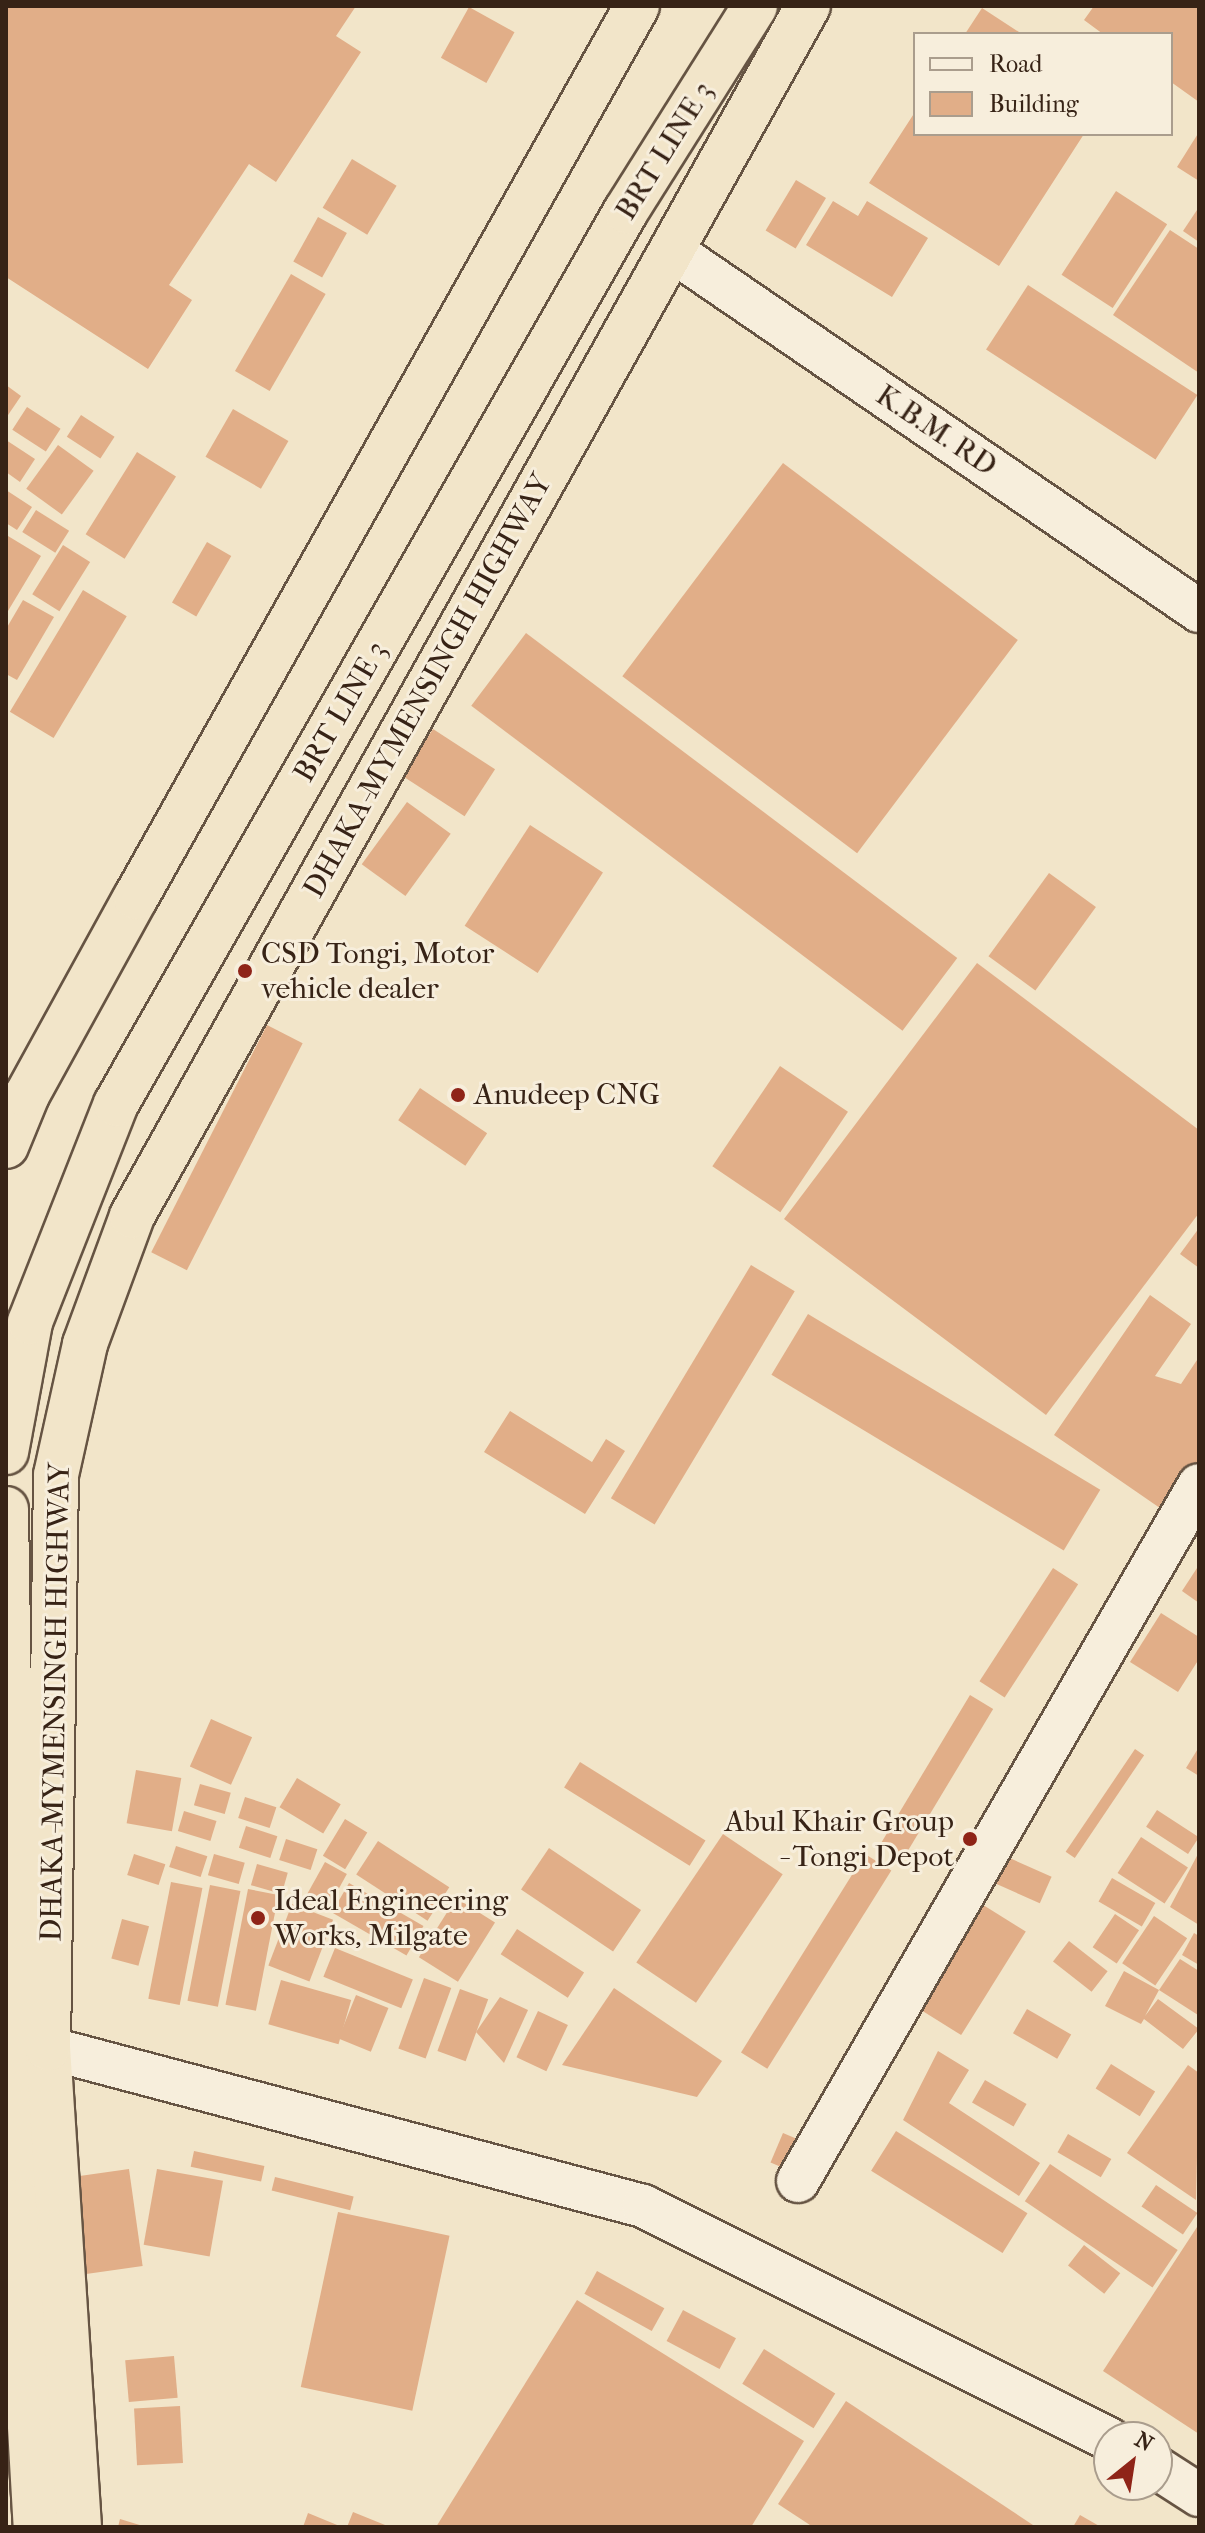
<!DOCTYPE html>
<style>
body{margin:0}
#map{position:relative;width:1205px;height:2533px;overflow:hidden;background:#f2e5c9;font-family:"IM FELL French Canon",serif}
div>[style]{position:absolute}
.building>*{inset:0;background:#e1ae88;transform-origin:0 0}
.roads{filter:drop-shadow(2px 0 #665443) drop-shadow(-2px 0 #665443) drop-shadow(0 2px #665443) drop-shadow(0 -2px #665443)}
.minor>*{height:42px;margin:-21px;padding:0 21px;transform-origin:21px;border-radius:21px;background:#f7eedc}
.highway>*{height:44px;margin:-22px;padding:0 22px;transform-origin:22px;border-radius:22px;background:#f2e5c9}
.dots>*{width:22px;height:22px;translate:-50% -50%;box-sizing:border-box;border:4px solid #f7eedc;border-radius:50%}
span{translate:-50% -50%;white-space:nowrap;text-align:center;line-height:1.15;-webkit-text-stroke:6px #f7eedc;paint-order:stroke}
.street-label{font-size:30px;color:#372316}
.poi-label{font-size:30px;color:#372316}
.left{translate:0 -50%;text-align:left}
.right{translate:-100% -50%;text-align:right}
.frame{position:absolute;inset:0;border:8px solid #372316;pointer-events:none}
.legend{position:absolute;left:913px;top:32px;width:260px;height:104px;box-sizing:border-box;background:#f7eedc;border:2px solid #aa9d8d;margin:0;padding:10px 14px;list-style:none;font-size:24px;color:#372316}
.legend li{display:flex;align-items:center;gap:16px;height:40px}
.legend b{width:40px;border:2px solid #aa9d8d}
.north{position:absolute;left:1093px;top:2421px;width:80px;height:80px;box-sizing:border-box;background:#f7eedc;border:2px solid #aa9d8d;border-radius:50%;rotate:30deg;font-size:22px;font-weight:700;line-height:32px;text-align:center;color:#372316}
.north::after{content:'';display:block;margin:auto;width:28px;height:36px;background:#8f2418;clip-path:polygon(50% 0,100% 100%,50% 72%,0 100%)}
</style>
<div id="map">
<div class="building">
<i style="clip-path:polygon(6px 6px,356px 6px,336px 36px,361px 52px,276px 182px,249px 164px,169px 285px,192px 300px,148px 369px,6px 277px)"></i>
<i style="clip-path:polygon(1094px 6px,1199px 6px,1199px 102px,1171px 82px,1171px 34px,1103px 34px,1084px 20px)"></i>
<i style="left:469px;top:7px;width:52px;height:58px;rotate:29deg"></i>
<i style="clip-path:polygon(982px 8px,1022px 34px,965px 34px)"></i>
<i style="clip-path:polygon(915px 112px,915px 134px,1084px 134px,999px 266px,869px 183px)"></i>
<i style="clip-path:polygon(1199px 132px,1199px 181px,1177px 167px)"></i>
<i style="left:352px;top:159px;width:52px;height:57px;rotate:31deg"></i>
<i style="left:796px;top:180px;width:35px;height:59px;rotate:31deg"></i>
<i style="left:1116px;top:191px;width:61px;height:100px;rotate:33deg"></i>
<i style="clip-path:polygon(833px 201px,858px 216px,867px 201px,928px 238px,892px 297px,806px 245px)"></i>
<i style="clip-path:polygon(1199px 207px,1199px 242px,1183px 231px)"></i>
<i style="left:318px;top:217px;width:33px;height:51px;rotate:29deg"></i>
<i style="clip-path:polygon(1170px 230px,1199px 249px,1199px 373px,1113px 315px)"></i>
<i style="left:291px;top:274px;width:40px;height:112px;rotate:30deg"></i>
<i style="left:1028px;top:285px;width:202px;height:77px;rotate:33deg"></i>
<i style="clip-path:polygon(6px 385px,21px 396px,6px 418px)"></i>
<i style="left:27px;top:407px;width:40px;height:27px;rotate:33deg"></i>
<i style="left:233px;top:409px;width:64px;height:55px;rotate:30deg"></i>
<i style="left:81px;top:415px;width:40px;height:26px;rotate:33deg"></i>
<i style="clip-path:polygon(6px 440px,35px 459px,20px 482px,6px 472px)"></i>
<i style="left:58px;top:445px;width:44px;height:54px;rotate:36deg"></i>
<i style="left:137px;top:452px;width:46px;height:97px;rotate:32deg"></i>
<i style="left:783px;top:463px;width:294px;height:267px;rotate:37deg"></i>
<i style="clip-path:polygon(6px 490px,32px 507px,17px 530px,6px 523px)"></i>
<i style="left:36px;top:510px;width:39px;height:26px;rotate:32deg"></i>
<i style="clip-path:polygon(8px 536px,41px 556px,8px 611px,6px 610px)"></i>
<i style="left:207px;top:542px;width:28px;height:70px;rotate:30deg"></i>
<i style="left:63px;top:545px;width:32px;height:58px;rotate:32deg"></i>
<i style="left:83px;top:590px;width:51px;height:142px;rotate:31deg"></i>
<i style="clip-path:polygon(23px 600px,54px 617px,17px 680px,6px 674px,6px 629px)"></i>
<i style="left:526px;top:633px;width:540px;height:91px;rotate:37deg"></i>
<i style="left:433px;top:729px;width:74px;height:56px;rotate:33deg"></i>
<i style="left:407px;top:802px;width:54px;height:77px;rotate:36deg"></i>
<i style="left:530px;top:825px;width:87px;height:120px;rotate:33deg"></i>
<i style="left:1049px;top:873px;width:58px;height:103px;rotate:36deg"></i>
<i style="clip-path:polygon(977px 963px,1199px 1130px,1199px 1213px,1046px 1415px,784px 1219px)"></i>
<i style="left:267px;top:1025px;width:40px;height:255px;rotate:27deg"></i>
<i style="left:780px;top:1066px;width:82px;height:121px;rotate:34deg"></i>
<i style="left:420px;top:1088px;width:81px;height:39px;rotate:34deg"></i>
<i style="clip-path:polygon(1199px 1228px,1199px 1268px,1180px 1254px)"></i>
<i style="left:751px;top:1265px;width:51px;height:272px;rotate:31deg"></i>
<i style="clip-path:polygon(1150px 1295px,1191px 1324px,1155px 1376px,1181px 1384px,1199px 1357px,1199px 1471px,1173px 1517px,1054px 1435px)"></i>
<i style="left:808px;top:1314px;width:341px;height:71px;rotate:31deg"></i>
<i style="clip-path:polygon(510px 1411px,592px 1462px,606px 1439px,625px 1451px,585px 1514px,484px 1452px)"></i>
<i style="clip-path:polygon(1199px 1565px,1199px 1603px,1182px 1591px)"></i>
<i style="left:1053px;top:1568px;width:30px;height:135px;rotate:33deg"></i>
<i style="clip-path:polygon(1161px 1613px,1199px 1637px,1199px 1659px,1178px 1692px,1130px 1662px)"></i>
<i style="left:970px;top:1695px;width:27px;height:174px;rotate:31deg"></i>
<i style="left:211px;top:1719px;width:45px;height:52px;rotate:24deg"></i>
<i style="clip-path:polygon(1199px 1747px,1199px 1776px,1186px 1768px)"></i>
<i style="left:1135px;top:1749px;width:11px;height:124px;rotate:34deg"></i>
<i style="left:580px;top:1762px;width:148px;height:30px;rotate:32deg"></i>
<i style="left:136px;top:1770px;width:46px;height:54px;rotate:10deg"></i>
<i style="left:297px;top:1778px;width:51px;height:34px;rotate:31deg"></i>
<i style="left:200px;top:1784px;width:32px;height:22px;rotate:16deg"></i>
<i style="left:245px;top:1797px;width:33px;height:22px;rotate:18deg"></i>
<i style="left:1157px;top:1810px;width:50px;height:20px;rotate:33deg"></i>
<i style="left:184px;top:1811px;width:34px;height:21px;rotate:17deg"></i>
<i style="left:345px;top:1819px;width:26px;height:43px;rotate:31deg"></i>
<i style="left:246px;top:1826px;width:33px;height:23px;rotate:18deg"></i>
<i style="left:723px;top:1834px;width:72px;height:155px;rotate:34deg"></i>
<i style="left:1141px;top:1837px;width:56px;height:43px;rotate:33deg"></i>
<i style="left:286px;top:1839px;width:33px;height:22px;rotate:18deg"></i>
<i style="left:378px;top:1841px;width:85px;height:40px;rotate:33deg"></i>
<i style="left:176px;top:1846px;width:33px;height:22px;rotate:18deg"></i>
<i style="left:549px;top:1848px;width:111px;height:50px;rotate:34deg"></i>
<i style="clip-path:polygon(1199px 1852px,1199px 1925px,1170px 1907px)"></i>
<i style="left:134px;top:1854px;width:33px;height:22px;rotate:18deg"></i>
<i style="left:214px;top:1854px;width:32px;height:22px;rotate:16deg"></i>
<i style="left:865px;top:1854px;width:31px;height:234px;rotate:32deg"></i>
<i style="left:1005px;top:1856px;width:51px;height:29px;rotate:24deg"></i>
<i style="left:325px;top:1862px;width:25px;height:43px;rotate:29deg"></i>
<i style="left:257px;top:1864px;width:32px;height:22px;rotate:16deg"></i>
<i style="left:1112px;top:1878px;width:50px;height:27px;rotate:30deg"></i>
<i style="left:171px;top:1882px;width:32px;height:119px;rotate:11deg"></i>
<i style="left:349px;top:1883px;width:86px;height:34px;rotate:30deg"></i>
<i style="left:210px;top:1885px;width:31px;height:118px;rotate:11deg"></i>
<i style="left:248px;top:1889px;width:31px;height:118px;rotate:11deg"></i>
<i style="left:456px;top:1898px;width:46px;height:70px;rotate:32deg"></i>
<i style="left:980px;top:1903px;width:54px;height:122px;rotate:32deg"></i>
<i style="left:292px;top:1904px;width:44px;height:66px;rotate:21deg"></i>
<i style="left:1115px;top:1914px;width:29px;height:40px;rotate:34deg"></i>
<i style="left:1154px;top:1916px;width:40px;height:57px;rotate:34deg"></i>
<i style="left:122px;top:1919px;width:28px;height:41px;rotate:15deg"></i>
<i style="left:517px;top:1929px;width:80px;height:30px;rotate:33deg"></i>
<i style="clip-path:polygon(1194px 1933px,1199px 1936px,1199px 1965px,1182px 1955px)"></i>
<i style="left:1069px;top:1941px;width:49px;height:26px;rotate:38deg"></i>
<i style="left:335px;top:1948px;width:84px;height:31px;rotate:22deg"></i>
<i style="clip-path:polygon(1180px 1959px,1199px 1971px,1198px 2015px,1159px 1990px)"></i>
<i style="clip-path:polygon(1124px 1971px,1159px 1990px,1145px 2016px,1158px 1999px,1199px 2029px,1183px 2049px,1144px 2019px,1141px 2024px,1105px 2006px)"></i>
<i style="left:424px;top:1978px;width:29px;height:75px;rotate:20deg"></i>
<i style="left:281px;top:1980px;width:73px;height:46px;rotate:16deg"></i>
<i style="clip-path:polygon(614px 1988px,722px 2061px,697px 2097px,562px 2065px)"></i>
<i style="left:460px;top:1989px;width:30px;height:66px;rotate:20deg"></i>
<i style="left:356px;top:1995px;width:35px;height:47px;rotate:22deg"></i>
<i style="clip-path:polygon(500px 1997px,528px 2010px,504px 2063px,476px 2032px)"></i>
<i style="left:1027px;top:2009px;width:51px;height:28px;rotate:30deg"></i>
<i style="left:538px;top:2011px;width:33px;height:51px;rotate:25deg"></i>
<i style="clip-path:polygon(938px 2051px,969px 2070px,949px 2103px,1040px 2163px,1019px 2196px,903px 2120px)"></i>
<i style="left:1111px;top:2064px;width:52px;height:29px;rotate:32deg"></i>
<i style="clip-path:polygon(1188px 2065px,1199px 2073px,1196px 2200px,1127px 2153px)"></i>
<i style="left:985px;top:2080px;width:48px;height:26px;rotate:30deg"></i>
<i style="left:896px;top:2131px;width:155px;height:47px;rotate:32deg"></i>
<i style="left:783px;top:2133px;width:25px;height:32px;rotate:23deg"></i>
<i style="left:1068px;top:2134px;width:50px;height:21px;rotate:30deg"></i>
<i style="left:194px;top:2151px;width:72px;height:16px;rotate:12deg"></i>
<i style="left:1050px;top:2164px;width:154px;height:45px;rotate:34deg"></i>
<i style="left:129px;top:2169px;width:98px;height:57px;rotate:82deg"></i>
<i style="left:157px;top:2169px;width:67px;height:77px;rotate:10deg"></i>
<i style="left:275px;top:2177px;width:81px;height:14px;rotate:14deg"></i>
<i style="left:1156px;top:2185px;width:50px;height:26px;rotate:34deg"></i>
<i style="left:338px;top:2212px;width:114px;height:179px;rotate:12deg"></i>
<i style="clip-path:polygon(1199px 2224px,1199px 2434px,1103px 2371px)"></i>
<i style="left:1084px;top:2245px;width:46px;height:26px;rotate:38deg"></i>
<i style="left:597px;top:2271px;width:77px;height:26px;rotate:29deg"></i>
<i style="clip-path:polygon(577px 2300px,804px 2441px,751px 2527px,436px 2527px)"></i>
<i style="left:683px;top:2310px;width:60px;height:35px;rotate:28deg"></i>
<i style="left:764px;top:2349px;width:84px;height:41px;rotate:32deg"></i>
<i style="left:174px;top:2356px;width:42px;height:49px;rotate:85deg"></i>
<i style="clip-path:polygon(846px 2401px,1036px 2527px,813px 2527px,778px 2504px)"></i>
<i style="left:180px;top:2406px;width:57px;height:46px;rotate:87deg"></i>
<i style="clip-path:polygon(353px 2512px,390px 2527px,347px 2527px)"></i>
<i style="clip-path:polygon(308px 2513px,342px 2527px,303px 2527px)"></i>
<i style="clip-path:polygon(1080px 2515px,1101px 2527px,1073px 2527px)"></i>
<i style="clip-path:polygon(120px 2519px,143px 2526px,143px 2527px,118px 2527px)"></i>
</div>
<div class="roads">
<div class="minor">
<i style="left:674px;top:252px;width:636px;rotate:34.36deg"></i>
<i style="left:48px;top:2048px;width:616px;rotate:14.87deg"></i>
<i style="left:643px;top:2206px;width:521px;rotate:26.57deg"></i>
<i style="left:798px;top:2181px;width:803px;rotate:-60.05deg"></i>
<i style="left:1157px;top:2468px;width:50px;rotate:32.7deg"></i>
</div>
<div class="highway">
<i style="left:6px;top:1146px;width:55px;rotate:-67.6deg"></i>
<i style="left:27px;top:1095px;width:226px;rotate:-61.2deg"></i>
<i style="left:136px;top:897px;width:1022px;rotate:-60.65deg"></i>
<i style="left:6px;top:1452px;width:132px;rotate:-79.5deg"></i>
<i style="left:30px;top:1322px;width:234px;rotate:-68.5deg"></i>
<i style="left:116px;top:1104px;width:1028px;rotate:-60.27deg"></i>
<i style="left:626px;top:211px;width:242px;rotate:-57.8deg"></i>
<i style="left:6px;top:1509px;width:693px;rotate:89.09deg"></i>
<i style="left:17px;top:2202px;width:326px;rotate:86.7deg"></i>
<i style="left:79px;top:2527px;width:480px;rotate:-93.7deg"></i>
<i style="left:48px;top:2048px;width:573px;rotate:-89.2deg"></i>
<i style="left:56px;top:1475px;width:134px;rotate:-77.5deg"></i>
<i style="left:85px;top:1344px;width:136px;rotate:-69.8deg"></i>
<i style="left:132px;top:1216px;width:1386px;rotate:-60.81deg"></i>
</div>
</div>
<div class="dots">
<i style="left:245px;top:971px;background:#8f2418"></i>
<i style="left:458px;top:1095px;background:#8f2418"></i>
<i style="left:970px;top:1839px;background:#8f2418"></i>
<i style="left:258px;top:1918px;background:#8f2418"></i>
</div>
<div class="street-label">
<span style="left:665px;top:151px;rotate:-58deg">BRT LINE 3</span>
<span style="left:936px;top:431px;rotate:34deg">K.B.M. RD</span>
<span style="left:428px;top:686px;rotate:-61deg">DHAKA-MYMENSINGH HIGHWAY</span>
<span style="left:341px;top:712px;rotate:-60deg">BRT LINE 3</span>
<span style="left:56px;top:1702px;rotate:-89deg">DHAKA-MYMENSINGH HIGHWAY</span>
</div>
<div class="poi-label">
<span class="left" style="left:261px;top:971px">CSD Tongi, Motor<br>vehicle dealer</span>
<span class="left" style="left:474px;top:1095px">Anudeep CNG</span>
<span class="right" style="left:954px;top:1839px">Abul Khair Group<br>- Tongi Depot</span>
<span class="left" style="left:274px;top:1918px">Ideal Engineering<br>Works, Milgate</span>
</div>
<div class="frame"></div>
<ul class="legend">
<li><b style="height:10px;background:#f7eedc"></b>Road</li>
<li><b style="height:22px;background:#e1ae88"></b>Building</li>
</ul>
<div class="north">N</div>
</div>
